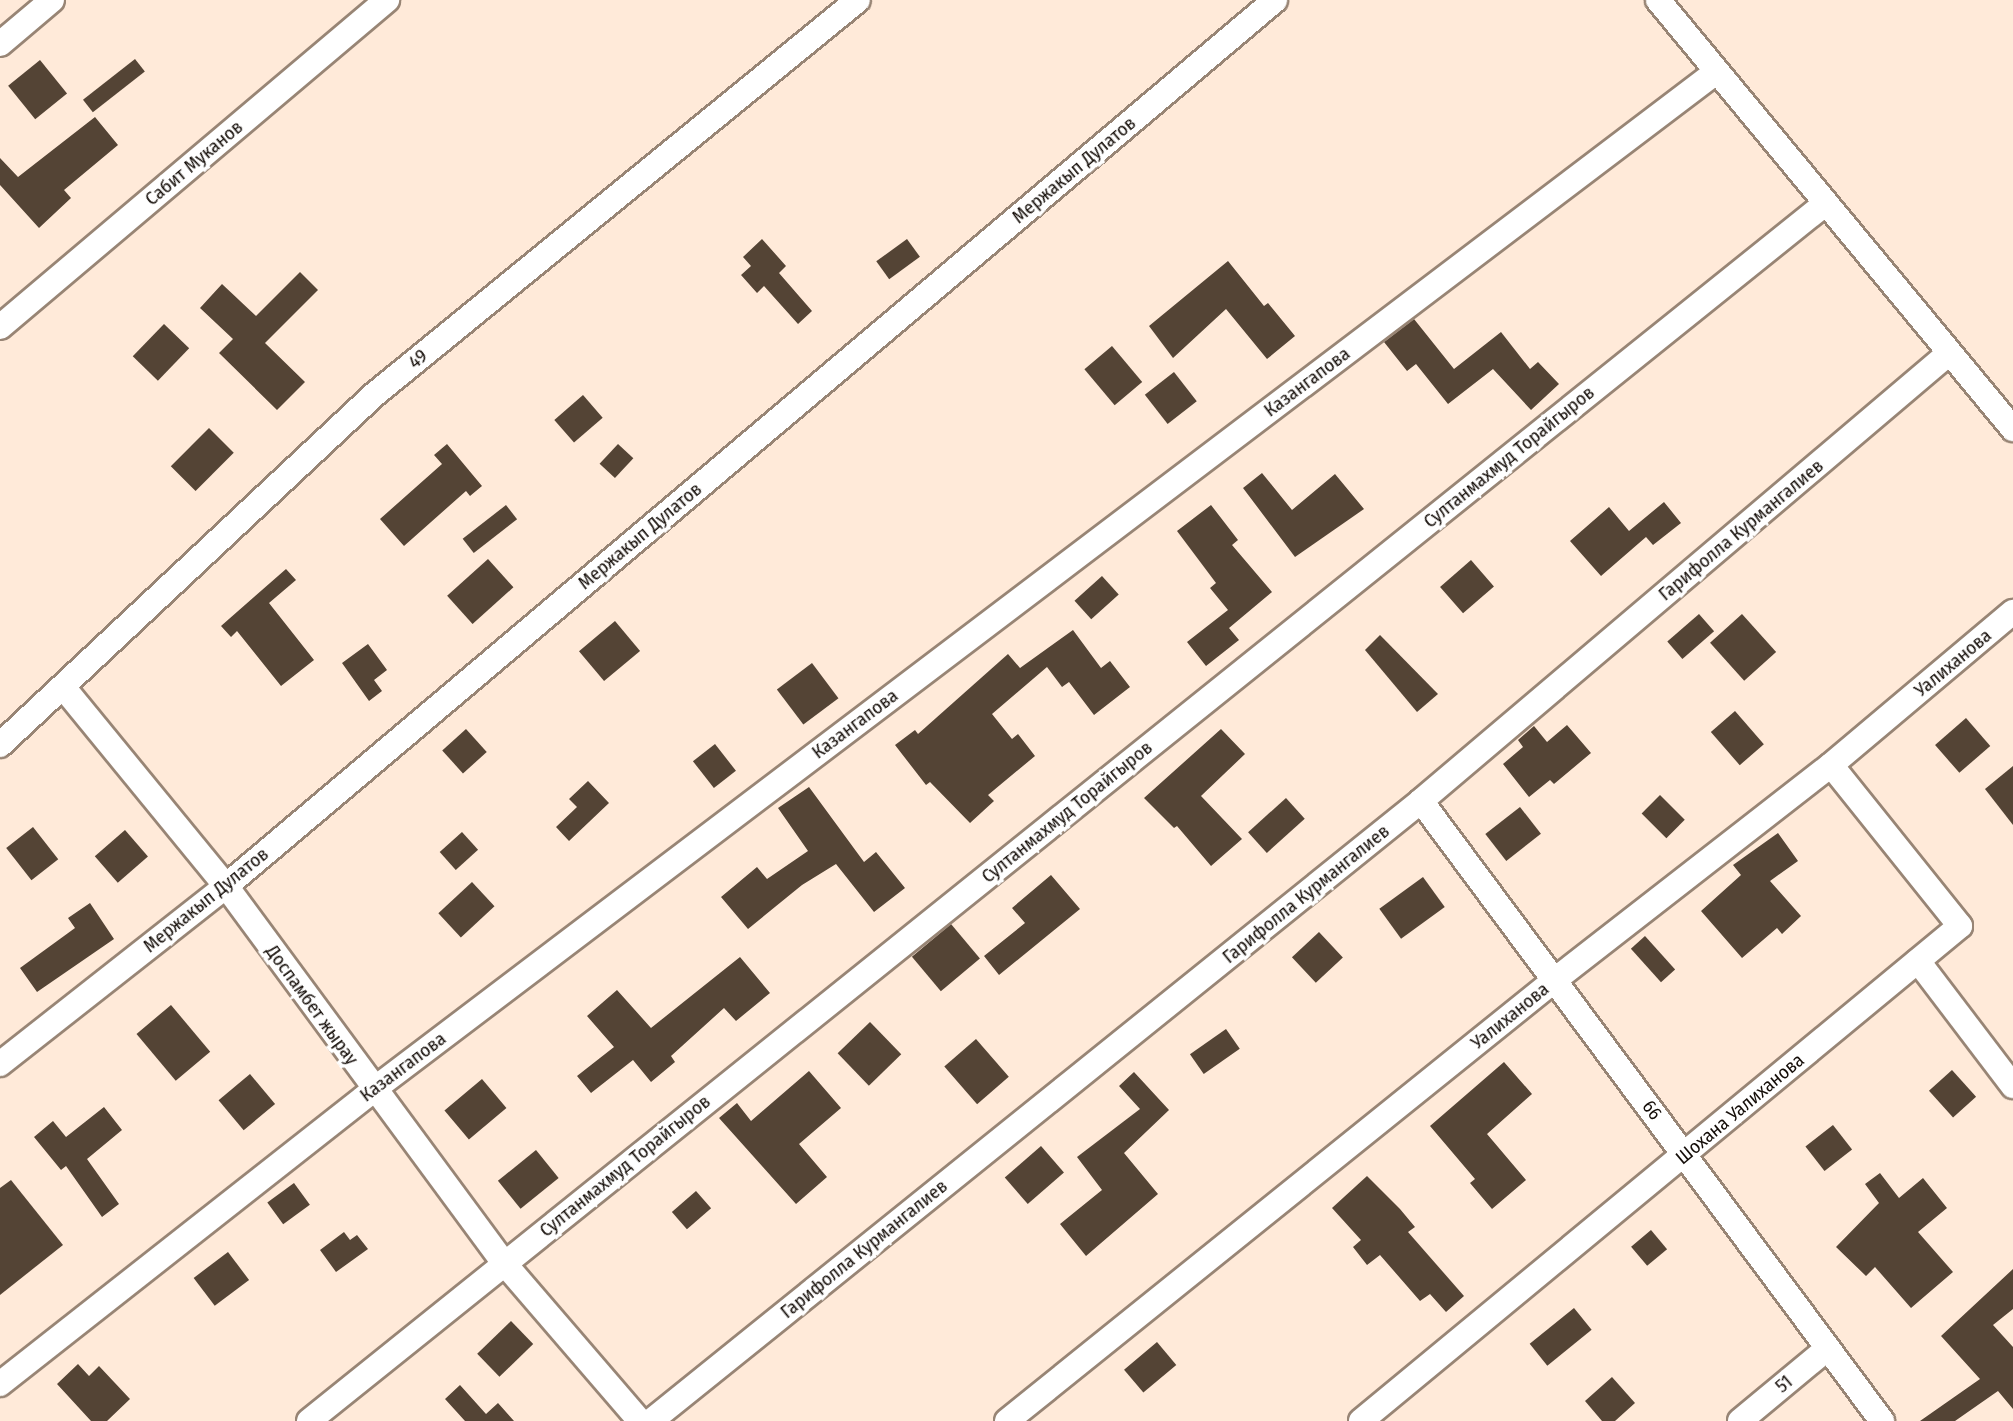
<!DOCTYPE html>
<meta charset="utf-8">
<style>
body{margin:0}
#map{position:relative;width:2013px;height:1421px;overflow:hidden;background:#ffead9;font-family:"Fira Sans Condensed",sans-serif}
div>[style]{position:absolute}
.building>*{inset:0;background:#544435;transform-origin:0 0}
.roads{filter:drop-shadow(2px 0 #988575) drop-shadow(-2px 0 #988575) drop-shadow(0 2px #988575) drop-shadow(0 -2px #988575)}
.minor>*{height:24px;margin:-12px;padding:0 12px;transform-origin:12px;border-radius:12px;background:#fff}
span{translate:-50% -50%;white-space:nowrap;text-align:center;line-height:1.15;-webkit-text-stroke:7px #fff;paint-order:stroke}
.street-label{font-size:19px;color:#140d08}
</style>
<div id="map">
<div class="building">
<i style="left:135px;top:59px;width:16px;height:66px;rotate:52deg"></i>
<i style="left:40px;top:60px;width:43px;height:41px;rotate:51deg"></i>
<i style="clip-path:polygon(95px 117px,118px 145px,64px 190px,71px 198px,39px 228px,0 185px,0 158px,18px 177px)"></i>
<i style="clip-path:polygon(762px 239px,786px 266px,779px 273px,812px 311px,798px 324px,764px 286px,757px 293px,741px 275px,751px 266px,743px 257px)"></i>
<i style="left:907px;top:239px;width:22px;height:38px;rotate:54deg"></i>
<i style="clip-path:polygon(1228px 261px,1264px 306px,1268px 303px,1295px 336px,1267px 359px,1226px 309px,1173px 358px,1149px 326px)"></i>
<i style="clip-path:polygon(300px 272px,318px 290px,265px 343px,305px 382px,277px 410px,219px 353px,233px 339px,200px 308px,222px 284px,256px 316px)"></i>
<i style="clip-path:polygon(1414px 319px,1454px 369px,1501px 332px,1530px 369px,1538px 362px,1559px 384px,1531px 410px,1493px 369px,1448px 404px,1416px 364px,1407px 371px,1384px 342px)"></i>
<i style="left:164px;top:324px;width:35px;height:45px;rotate:44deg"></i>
<i style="left:1112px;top:346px;width:47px;height:36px;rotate:50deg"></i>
<i style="left:1174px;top:372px;width:37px;height:37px;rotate:52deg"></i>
<i style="left:583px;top:395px;width:30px;height:38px;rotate:49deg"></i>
<i style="left:209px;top:428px;width:35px;height:54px;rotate:45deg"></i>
<i style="clip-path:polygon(447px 444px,482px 486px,470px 496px,466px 491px,404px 546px,380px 519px,442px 464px,434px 455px)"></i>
<i style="left:618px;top:444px;width:21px;height:27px;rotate:43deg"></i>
<i style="clip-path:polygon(1262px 473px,1292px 510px,1335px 474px,1364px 509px,1295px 557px,1243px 488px)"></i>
<i style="clip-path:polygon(1664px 502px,1681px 523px,1653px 545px,1646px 537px,1601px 576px,1570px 541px,1609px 507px,1629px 531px)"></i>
<i style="left:506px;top:505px;width:18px;height:55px;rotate:52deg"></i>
<i style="clip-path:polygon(1211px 505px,1238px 540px,1232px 545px,1272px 592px,1229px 628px,1239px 640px,1206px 666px,1187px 642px,1228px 610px,1210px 588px,1216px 583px,1177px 531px)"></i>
<i style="left:488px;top:559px;width:38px;height:55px;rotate:48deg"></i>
<i style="left:1471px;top:560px;width:35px;height:41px;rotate:49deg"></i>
<i style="clip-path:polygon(286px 569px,296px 580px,269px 603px,314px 660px,281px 686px,237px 631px,231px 637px,221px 626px)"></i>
<i style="left:1102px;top:576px;width:25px;height:37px;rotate:48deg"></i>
<i style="left:1699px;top:614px;width:23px;height:42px;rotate:49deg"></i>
<i style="left:1742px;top:614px;width:51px;height:43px;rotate:48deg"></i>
<i style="left:615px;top:621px;width:39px;height:47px;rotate:50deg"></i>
<i style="clip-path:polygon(1073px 630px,1101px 668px,1110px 661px,1130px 687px,1094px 715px,1069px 682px,1062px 687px,1047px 667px,992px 714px,1012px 739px,1018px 734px,1035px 756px,988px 795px,994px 801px,970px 823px,930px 782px,926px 785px,895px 745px,915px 730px,918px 734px,1008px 654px,1020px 668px)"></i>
<i style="clip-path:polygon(1380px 635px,1438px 694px,1417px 712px,1365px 650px)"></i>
<i style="clip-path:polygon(368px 644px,387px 670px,374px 680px,382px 691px,369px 701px,342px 663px)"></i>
<i style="left:812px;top:663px;width:44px;height:44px;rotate:53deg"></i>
<i style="left:1735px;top:711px;width:44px;height:32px;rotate:49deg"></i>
<i style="left:1966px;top:718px;width:37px;height:41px;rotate:49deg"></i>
<i style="clip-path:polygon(1567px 725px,1591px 753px,1554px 784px,1550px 780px,1529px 797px,1503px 764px,1523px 747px,1518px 740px,1534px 726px,1547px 742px)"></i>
<i style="left:466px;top:729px;width:31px;height:32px;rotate:48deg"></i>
<i style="clip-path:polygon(1221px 729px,1245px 754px,1201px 796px,1242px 839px,1211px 866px,1177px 826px,1174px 828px,1144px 798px)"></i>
<i style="left:715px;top:744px;width:34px;height:28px;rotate:52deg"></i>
<i style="clip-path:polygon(2013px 766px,2013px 825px,1985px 789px)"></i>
<i style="clip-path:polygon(588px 781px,609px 803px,569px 841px,556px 827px,577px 807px,569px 799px)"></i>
<i style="clip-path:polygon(809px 787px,864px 862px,876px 852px,905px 888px,874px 912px,836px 864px,802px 885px,748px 929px,721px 897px,757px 867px,767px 879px,808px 851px,778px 808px)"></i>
<i style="left:1660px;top:795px;width:35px;height:26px;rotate:45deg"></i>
<i style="left:1286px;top:798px;width:28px;height:51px;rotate:48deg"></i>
<i style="left:1520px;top:807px;width:34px;height:44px;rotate:52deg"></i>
<i style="left:33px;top:827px;width:41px;height:34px;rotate:52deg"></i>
<i style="left:125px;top:830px;width:35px;height:40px;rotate:49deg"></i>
<i style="left:462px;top:832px;width:24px;height:30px;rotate:48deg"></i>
<i style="clip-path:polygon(1778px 833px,1798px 861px,1770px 881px,1801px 916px,1782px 934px,1777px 928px,1742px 958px,1701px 911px,1741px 875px,1733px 865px)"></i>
<i style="clip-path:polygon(1051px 875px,1080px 909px,999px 975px,984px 956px,1025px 923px,1012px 908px)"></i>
<i style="left:1423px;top:877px;width:37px;height:54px;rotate:54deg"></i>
<i style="left:472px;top:882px;width:33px;height:46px;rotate:47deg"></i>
<i style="clip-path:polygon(90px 903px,114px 939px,37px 992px,20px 968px,75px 928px,68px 918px)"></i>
<i style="left:951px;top:924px;width:45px;height:51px;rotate:50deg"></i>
<i style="left:1319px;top:932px;width:35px;height:37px;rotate:47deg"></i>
<i style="left:1645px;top:936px;width:45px;height:19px;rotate:48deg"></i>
<i style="clip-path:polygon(740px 957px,770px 993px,736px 1021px,724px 1008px,671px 1056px,675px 1062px,651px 1082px,633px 1060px,591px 1093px,577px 1076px,614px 1047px,587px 1016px,617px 990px,651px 1028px)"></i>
<i style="left:171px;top:1005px;width:61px;height:45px;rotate:50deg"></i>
<i style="left:870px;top:1022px;width:45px;height:45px;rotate:46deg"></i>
<i style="left:1226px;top:1029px;width:24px;height:44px;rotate:55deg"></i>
<i style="left:976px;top:1039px;width:50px;height:42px;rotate:49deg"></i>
<i style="clip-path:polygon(1504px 1062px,1532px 1094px,1487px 1134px,1526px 1180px,1492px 1209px,1470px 1183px,1475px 1179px,1430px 1126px)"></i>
<i style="left:1952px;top:1070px;width:36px;height:31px;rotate:48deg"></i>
<i style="clip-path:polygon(809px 1071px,841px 1108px,799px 1144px,827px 1177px,796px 1204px,719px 1118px,737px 1103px,751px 1121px)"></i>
<i style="clip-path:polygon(1134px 1072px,1169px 1110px,1124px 1153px,1158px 1194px,1086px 1256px,1060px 1224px,1102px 1190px,1077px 1157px,1140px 1109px,1119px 1086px)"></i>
<i style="left:250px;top:1074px;width:39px;height:41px;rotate:50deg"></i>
<i style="left:482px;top:1079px;width:38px;height:49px;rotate:50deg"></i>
<i style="clip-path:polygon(104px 1107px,122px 1130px,87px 1159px,119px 1204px,102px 1217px,66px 1166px,61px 1170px,34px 1137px,53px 1121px,66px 1137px)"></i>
<i style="left:1833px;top:1125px;width:31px;height:35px;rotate:52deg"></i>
<i style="left:1041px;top:1146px;width:35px;height:48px;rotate:49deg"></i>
<i style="left:536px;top:1150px;width:36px;height:49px;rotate:51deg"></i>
<i style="clip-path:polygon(1880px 1173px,1899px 1198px,1923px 1178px,1947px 1208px,1918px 1232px,1953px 1272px,1911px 1308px,1875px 1267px,1866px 1276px,1836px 1247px,1879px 1203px,1865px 1184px)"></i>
<i style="clip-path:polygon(1367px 1176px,1400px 1209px,1415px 1227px,1408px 1232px,1464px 1296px,1446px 1312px,1430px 1294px,1420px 1301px,1380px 1255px,1367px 1265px,1353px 1247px,1361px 1240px,1332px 1208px)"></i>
<i style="clip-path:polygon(11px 1180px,63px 1245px,0 1295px,0 1188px)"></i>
<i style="left:294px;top:1183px;width:27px;height:33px;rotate:54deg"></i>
<i style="left:696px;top:1191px;width:23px;height:32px;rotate:49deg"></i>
<i style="left:1651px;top:1230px;width:25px;height:26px;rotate:50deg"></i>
<i style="clip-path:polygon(344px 1232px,350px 1240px,357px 1235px,368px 1249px,336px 1272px,320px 1250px)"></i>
<i style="left:228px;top:1252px;width:35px;height:43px;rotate:53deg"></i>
<i style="clip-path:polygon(2013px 1269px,2013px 1309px,1993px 1325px,2013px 1347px,2013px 1409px,1998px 1391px,1955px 1421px,1920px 1421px,1980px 1379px,1941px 1336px)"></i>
<i style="left:1574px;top:1308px;width:28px;height:57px;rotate:51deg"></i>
<i style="left:511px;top:1321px;width:32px;height:47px;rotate:46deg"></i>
<i style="left:1157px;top:1342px;width:30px;height:43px;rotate:50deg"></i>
<i style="clip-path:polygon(78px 1364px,89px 1376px,99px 1366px,130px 1399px,107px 1421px,91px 1421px,57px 1384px)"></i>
<i style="clip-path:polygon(1612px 1377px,1635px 1403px,1615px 1421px,1602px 1421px,1585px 1401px)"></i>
<i style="clip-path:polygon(460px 1385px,486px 1414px,498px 1403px,514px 1421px,465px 1421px,445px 1399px)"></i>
</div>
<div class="roads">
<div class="minor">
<i style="left:1658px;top:0;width:557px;rotate:50.39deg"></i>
<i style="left:0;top:44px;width:68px;rotate:-40.2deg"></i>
<i style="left:0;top:327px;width:507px;rotate:-40.2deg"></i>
<i style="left:63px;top:687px;width:257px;rotate:50.7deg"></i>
<i style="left:226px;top:886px;width:468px;rotate:53.6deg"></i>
<i style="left:504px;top:1263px;width:208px;rotate:49.3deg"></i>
<i style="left:0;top:745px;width:514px;rotate:-43.11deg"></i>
<i style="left:375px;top:394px;width:623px;rotate:-39.21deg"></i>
<i style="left:1421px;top:801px;width:773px;rotate:53.37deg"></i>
<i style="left:1918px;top:961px;width:157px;rotate:52.8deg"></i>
<i style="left:0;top:1064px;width:288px;rotate:-38.2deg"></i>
<i style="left:226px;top:886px;width:1373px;rotate:-40.18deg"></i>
<i style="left:0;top:1384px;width:475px;rotate:-38.2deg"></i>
<i style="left:373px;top:1090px;width:1685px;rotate:-37.16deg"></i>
<i style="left:309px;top:1421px;width:1945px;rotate:-38.76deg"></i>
<i style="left:651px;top:1421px;width:989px;rotate:-38.84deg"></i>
<i style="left:1421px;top:801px;width:692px;rotate:-40.31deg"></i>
<i style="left:1007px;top:1421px;width:705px;rotate:-38.84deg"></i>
<i style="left:1556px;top:979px;width:348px;rotate:-37.9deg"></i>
<i style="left:1831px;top:765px;width:238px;rotate:-40.1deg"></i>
<i style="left:1361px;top:1421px;width:777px;rotate:-39.57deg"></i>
<i style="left:1960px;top:926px;width:206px;rotate:-128.7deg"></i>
<i style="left:1740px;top:1421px;width:114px;rotate:-39.7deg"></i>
</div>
</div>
<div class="street-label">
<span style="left:194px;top:163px;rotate:-40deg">Сабит Муканов</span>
<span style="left:1074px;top:170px;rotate:-40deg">Мержакып Дулатов</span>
<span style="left:418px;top:359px;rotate:-39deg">49</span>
<span style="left:1307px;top:382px;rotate:-37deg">Казангапова</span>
<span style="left:1509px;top:457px;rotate:-39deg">Султанмахмуд Торайгыров</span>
<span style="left:1741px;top:530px;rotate:-40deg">Гарифолла Курмангалиев</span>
<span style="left:640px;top:536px;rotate:-40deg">Мержакып Дулатов</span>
<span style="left:1953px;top:663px;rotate:-40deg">Уалиханова</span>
<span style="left:855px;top:724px;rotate:-37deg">Казангапова</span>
<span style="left:1067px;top:812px;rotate:-39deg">Султанмахмуд Торайгыров</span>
<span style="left:1306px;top:894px;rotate:-39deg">Гарифолла Курмангалиев</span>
<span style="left:206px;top:900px;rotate:-39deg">Мержакып Дулатов</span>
<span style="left:312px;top:1005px;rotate:54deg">Доспамбет жырау</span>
<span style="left:1510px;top:1016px;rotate:-39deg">Уалиханова</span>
<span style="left:403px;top:1067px;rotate:-37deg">Казангапова</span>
<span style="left:1740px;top:1109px;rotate:-40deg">Шохана Уалиханова</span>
<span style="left:1652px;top:1110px;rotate:54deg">66</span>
<span style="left:625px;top:1166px;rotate:-39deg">Султанмахмуд Торайгыров</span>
<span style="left:864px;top:1249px;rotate:-39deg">Гарифолла Курмангалиев</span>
<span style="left:1784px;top:1384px;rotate:-40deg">51</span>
</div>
</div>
